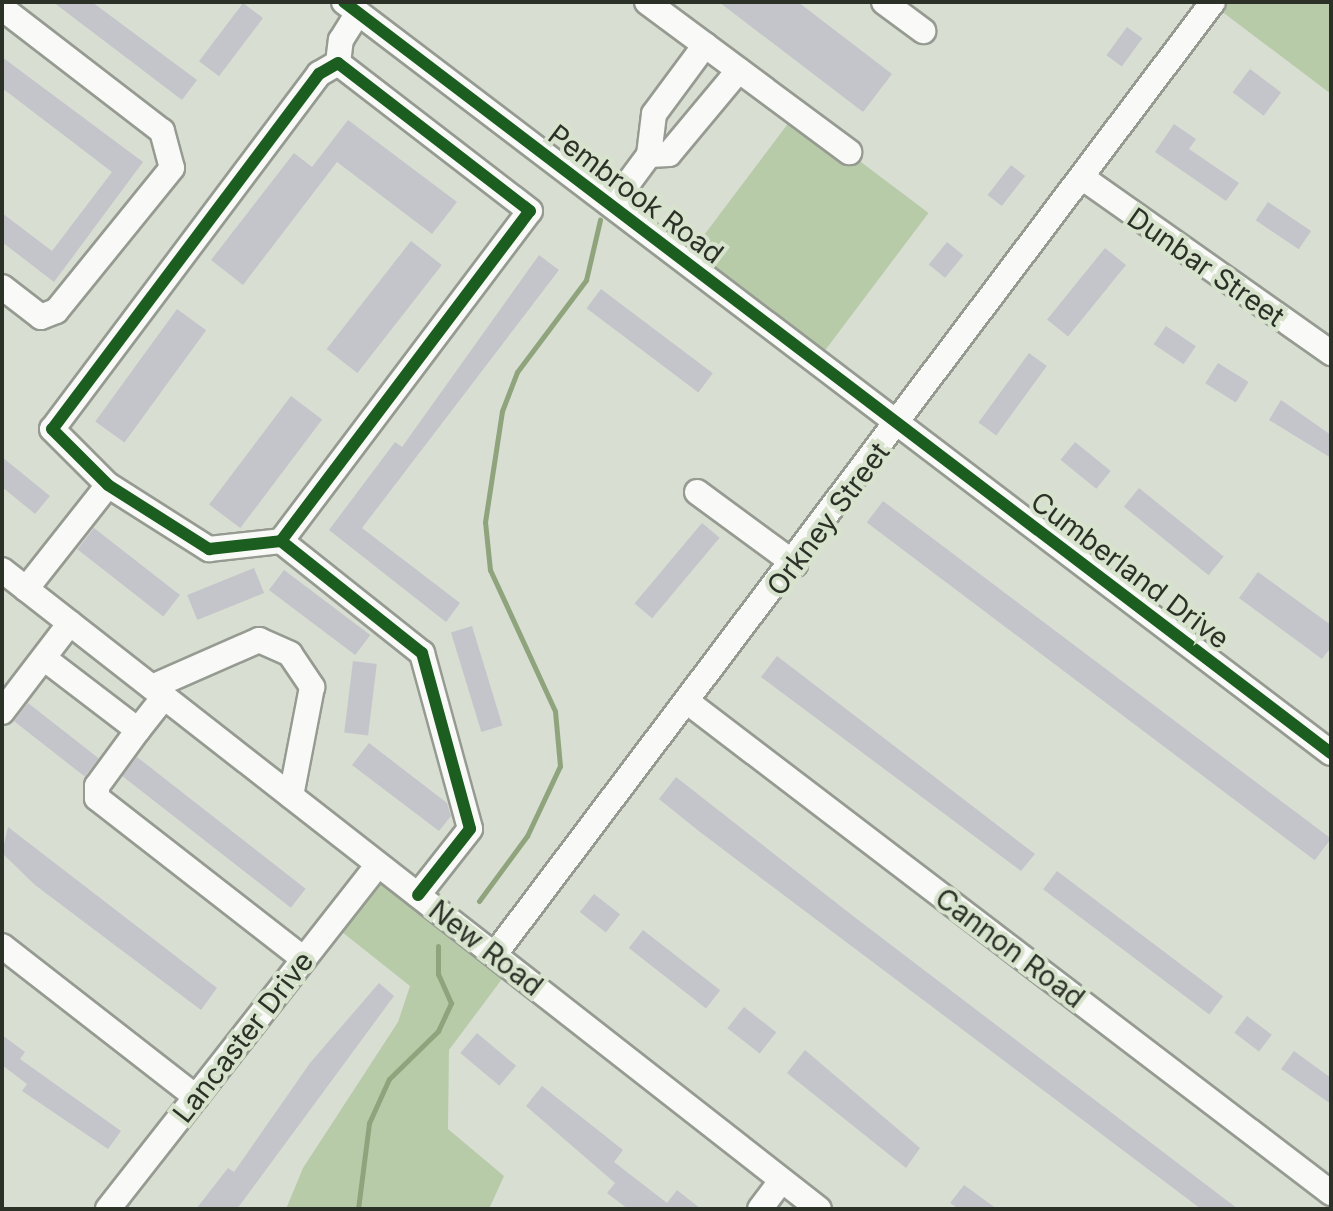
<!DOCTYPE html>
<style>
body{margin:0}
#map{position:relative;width:1333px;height:1211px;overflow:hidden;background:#d8ded2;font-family:Inter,sans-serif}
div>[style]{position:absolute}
.forest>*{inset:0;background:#b8cba9;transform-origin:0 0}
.stream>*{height:5px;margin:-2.5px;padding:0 2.5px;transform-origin:2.5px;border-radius:2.5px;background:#8fa47d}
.building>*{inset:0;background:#c4c5ca;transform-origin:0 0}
.roads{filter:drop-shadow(2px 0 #969b92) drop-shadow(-2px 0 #969b92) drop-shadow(0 2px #969b92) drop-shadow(0 -2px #969b92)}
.minor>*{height:24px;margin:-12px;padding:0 12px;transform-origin:12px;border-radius:12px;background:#f9faf8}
.cycleway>*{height:12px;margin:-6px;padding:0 6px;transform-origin:6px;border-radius:6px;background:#1b5e20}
span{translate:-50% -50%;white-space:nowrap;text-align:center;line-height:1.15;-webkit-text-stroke:8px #d7e3cd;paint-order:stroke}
.street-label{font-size:28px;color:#2c3128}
.frame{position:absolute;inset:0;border:4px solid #2c3128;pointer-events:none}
</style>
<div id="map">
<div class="forest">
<i style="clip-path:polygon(1331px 2px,1331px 94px,1212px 4px,1213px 2px)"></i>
<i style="left:796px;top:113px;width:166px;height:185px;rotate:37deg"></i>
<i style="clip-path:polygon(378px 865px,511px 967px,449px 1050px,448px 1129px,504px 1176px,489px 1209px,286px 1209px,303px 1168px,398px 1022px,410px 986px,332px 924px)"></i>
</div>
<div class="stream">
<i style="left:479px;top:901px;width:81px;rotate:-53.6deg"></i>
<i style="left:527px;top:836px;width:77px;rotate:-64.8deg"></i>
<i style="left:560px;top:766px;width:55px;rotate:-95.2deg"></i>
<i style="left:555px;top:711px;width:155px;rotate:-114.7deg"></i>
<i style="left:490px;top:570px;width:48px;rotate:-95.9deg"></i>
<i style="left:485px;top:522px;width:112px;rotate:-81.3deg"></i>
<i style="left:502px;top:411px;width:42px;rotate:-69deg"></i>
<i style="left:517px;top:372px;width:115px;rotate:-53.1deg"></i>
<i style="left:586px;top:280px;width:62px;rotate:-76.9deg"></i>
<i style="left:358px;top:1209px;width:87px;rotate:-82.7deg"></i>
<i style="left:369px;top:1123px;width:48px;rotate:-65.6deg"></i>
<i style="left:389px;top:1079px;width:69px;rotate:-44.4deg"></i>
<i style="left:438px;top:1031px;width:31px;rotate:-65deg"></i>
<i style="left:451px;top:1003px;width:32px;rotate:-114deg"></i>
<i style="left:438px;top:974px;width:28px;rotate:-90deg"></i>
</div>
<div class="building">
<i style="clip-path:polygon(53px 2px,92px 2px,197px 80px,182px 100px)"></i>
<i style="clip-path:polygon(719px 2px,798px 2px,892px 74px,863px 112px)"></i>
<i style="left:243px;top:3px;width:25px;height:73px;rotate:37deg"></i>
<i style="left:1127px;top:27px;width:19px;height:35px;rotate:36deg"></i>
<i style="clip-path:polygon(2px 57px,143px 162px,54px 282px,2px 242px,2px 213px,52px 251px,112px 172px,2px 88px)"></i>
<i style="left:1250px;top:69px;width:39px;height:29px;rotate:37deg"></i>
<i style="clip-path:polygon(348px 120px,457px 202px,432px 234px,337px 162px,243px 285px,211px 260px,294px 153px,312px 167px)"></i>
<i style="clip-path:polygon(1174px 124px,1196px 139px,1189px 149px,1239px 183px,1226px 201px,1155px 152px)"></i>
<i style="left:1011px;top:165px;width:18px;height:38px;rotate:38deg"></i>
<i style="left:1268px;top:202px;width:52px;height:22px;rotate:34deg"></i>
<i style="left:411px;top:241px;width:39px;height:137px;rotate:38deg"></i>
<i style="left:947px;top:242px;width:21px;height:29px;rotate:39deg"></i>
<i style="left:1105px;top:248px;width:27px;height:92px;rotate:39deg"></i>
<i style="clip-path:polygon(539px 255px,559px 270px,362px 528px,460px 603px,446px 622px,329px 530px,395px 442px,402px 447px)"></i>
<i style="left:601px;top:289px;width:140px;height:24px;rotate:37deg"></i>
<i style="left:177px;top:309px;width:36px;height:139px;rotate:36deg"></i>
<i style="left:1166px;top:326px;width:36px;height:22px;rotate:34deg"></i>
<i style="left:1029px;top:353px;width:22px;height:86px;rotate:36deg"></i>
<i style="left:1218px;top:363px;width:36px;height:24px;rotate:32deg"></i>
<i style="left:291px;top:396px;width:39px;height:136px;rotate:37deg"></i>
<i style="clip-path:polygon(1281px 400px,1331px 435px,1331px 458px,1269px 420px)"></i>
<i style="left:1075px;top:442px;width:46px;height:23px;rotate:39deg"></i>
<i style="clip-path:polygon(2px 457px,50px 496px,35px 514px,2px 487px)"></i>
<i style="left:1139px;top:488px;width:109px;height:24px;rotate:39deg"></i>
<i style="left:883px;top:501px;width:561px;height:27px;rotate:37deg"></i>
<i style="left:702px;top:523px;width:23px;height:105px;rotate:40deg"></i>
<i style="left:94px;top:528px;width:109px;height:27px;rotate:38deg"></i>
<i style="left:254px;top:568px;width:27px;height:72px;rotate:68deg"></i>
<i style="left:284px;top:570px;width:108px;height:25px;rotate:37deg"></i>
<i style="clip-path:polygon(1258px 572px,1331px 625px,1331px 647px,1322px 659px,1239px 598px)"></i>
<i style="left:472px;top:626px;width:104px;height:22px;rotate:73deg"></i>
<i style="clip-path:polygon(777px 656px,1035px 854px,1021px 871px,761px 677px)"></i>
<i style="left:353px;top:661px;width:24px;height:72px;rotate:7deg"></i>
<i style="left:28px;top:703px;width:90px;height:23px;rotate:38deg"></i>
<i style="clip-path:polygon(369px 743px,447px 803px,451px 816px,439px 831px,352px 765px)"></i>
<i style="left:137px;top:757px;width:214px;height:24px;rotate:38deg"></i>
<i style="clip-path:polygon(676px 777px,853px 916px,1238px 1209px,1201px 1209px,700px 832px,659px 799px)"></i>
<i style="clip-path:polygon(8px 827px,217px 988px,201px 1010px,35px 885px,2px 853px)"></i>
<i style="left:1057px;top:871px;width:208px;height:23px;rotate:37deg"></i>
<i style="left:594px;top:894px;width:33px;height:23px;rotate:38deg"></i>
<i style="left:643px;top:930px;width:98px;height:23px;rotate:38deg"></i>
<i style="clip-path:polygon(379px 983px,394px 996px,237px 1209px,196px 1209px,228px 1168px,234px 1172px,310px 1063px)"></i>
<i style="left:744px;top:1007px;width:41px;height:27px;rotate:38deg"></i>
<i style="left:1247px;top:1016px;width:31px;height:21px;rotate:37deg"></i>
<i style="left:477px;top:1033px;width:51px;height:26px;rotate:40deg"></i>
<i style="clip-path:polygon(2px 1035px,25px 1052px,20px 1059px,121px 1131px,108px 1149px,22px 1091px,27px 1084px,2px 1065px)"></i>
<i style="clip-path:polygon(805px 1050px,920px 1148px,906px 1168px,787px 1073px)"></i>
<i style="clip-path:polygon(1294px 1051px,1331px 1078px,1331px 1104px,1281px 1069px)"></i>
<i style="clip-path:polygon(542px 1086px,623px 1150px,614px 1162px,667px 1203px,677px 1190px,701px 1209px,628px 1209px,607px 1193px,615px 1183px,526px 1106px)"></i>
<i style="clip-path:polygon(964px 1185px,997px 1209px,959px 1209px,950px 1203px)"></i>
</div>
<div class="roads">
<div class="minor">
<i style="left:344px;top:2px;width:1240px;rotate:37.27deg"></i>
<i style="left:647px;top:2px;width:252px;rotate:36.6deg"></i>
<i style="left:884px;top:2px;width:49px;rotate:36.6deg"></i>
<i style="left:2px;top:8px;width:202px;rotate:37.6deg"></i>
<i style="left:162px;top:131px;width:38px;rotate:75deg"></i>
<i style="left:172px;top:168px;width:184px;rotate:129deg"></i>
<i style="left:56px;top:311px;width:16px;rotate:158deg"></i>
<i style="left:41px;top:317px;width:49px;rotate:-142.4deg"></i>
<i style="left:338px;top:63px;width:23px;rotate:-83deg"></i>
<i style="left:341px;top:40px;width:32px;rotate:-58deg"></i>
<i style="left:649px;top:155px;width:20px;rotate:-3deg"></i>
<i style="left:669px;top:154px;width:109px;rotate:-50.2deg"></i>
<i style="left:1083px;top:178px;width:304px;rotate:35.2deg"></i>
<i style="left:612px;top:205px;width:62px;rotate:-53.5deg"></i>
<i style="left:649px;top:155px;width:41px;rotate:-83deg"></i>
<i style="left:654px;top:114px;width:86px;rotate:-53.5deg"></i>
<i style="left:697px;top:492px;width:122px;rotate:36.3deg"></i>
<i style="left:281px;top:541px;width:413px;rotate:-53deg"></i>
<i style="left:530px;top:211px;width:242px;rotate:-142.4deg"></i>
<i style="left:338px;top:63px;width:22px;rotate:150deg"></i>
<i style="left:319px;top:74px;width:444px;rotate:126.9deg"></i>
<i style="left:52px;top:429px;width:79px;rotate:45deg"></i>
<i style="left:108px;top:485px;width:120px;rotate:32.4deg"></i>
<i style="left:209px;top:549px;width:72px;rotate:-6.3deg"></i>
<i style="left:281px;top:541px;width:180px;rotate:38.5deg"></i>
<i style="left:422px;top:653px;width:182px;rotate:74.7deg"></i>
<i style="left:470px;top:829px;width:84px;rotate:128.2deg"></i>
<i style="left:2px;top:570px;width:1037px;rotate:38.03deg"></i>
<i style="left:26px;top:589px;width:132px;rotate:-51.7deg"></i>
<i style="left:45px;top:659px;width:117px;rotate:37.4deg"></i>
<i style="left:138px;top:730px;width:42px;rotate:-51.8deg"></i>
<i style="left:152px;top:687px;width:117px;rotate:-23.7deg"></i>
<i style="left:259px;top:640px;width:34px;rotate:24deg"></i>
<i style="left:290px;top:654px;width:40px;rotate:56deg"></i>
<i style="left:312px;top:687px;width:111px;rotate:100.9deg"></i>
<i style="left:689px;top:703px;width:808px;rotate:37.35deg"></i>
<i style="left:2px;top:712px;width:112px;rotate:-52.6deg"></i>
<i style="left:138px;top:730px;width:69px;rotate:126.2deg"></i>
<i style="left:97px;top:786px;width:12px;rotate:90deg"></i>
<i style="left:97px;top:798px;width:262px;rotate:37.9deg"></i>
<i style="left:2px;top:946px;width:246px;rotate:37.9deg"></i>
<i style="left:495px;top:954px;width:1192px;rotate:-52.98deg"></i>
<i style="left:108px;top:1209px;width:437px;rotate:-51.9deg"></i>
<i style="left:760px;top:1209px;width:35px;rotate:-53deg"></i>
</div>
</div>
<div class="cycleway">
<i style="left:344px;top:2px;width:1240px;rotate:37.27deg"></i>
<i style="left:281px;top:541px;width:413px;rotate:-53deg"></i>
<i style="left:530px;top:211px;width:242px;rotate:-142.4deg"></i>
<i style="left:338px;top:63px;width:22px;rotate:150deg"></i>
<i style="left:319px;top:74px;width:444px;rotate:126.9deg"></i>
<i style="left:52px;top:429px;width:79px;rotate:45deg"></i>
<i style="left:108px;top:485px;width:120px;rotate:32.4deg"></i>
<i style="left:209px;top:549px;width:72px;rotate:-6.3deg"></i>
<i style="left:281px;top:541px;width:180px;rotate:38.5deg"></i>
<i style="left:422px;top:653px;width:182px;rotate:74.7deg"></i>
<i style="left:470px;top:829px;width:84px;rotate:128.2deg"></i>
</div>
<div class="street-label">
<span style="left:636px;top:194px;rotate:37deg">Pembrook Road</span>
<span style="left:1206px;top:267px;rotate:35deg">Dunbar Street</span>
<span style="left:828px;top:519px;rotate:-53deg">Orkney Street</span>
<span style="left:1130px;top:570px;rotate:37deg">Cumberland Drive</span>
<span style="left:486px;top:948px;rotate:38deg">New Road</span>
<span style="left:1010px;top:948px;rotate:37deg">Cannon Road</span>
<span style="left:243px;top:1037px;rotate:-52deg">Lancaster Drive</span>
</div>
<div class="frame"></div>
</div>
